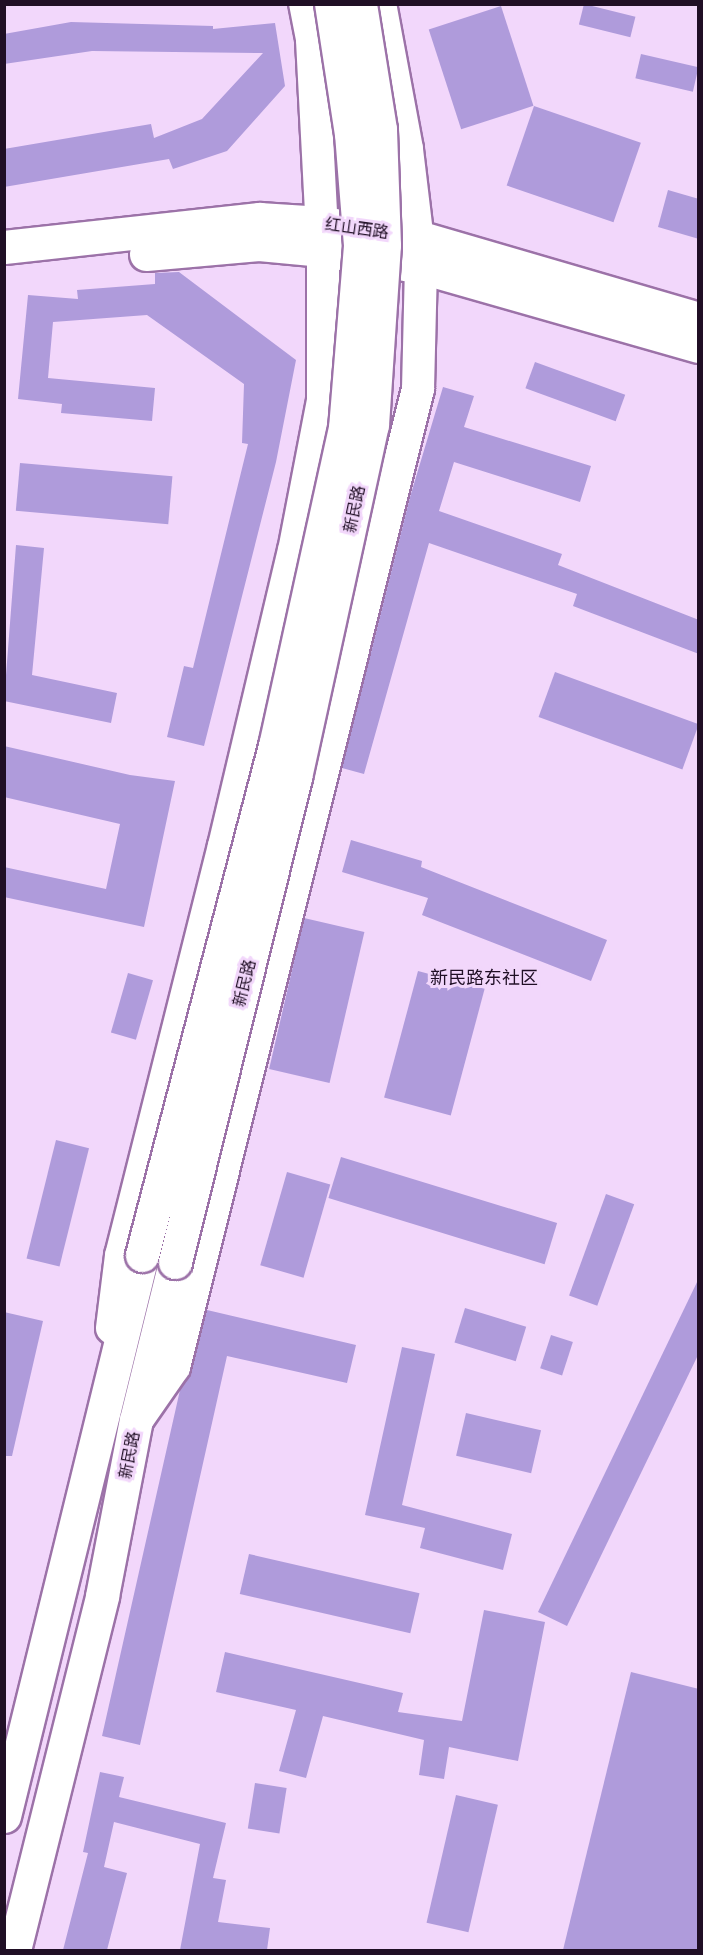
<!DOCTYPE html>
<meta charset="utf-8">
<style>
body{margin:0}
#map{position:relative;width:703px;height:1955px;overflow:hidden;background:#f2d7fb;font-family:Mulish,"Noto Sans SC",sans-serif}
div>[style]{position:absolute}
.building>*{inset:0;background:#af9bdb;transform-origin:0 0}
.roads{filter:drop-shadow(2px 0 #9c72a8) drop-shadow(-2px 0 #9c72a8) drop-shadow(0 2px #9c72a8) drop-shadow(0 -2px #9c72a8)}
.tertiary>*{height:32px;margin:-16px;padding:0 16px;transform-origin:16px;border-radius:16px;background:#fff}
.secondary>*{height:33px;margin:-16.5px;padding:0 16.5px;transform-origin:16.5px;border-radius:16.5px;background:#fff}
.bridges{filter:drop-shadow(2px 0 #9c72a8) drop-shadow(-2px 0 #9c72a8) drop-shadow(0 2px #9c72a8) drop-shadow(0 -2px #9c72a8)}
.secondary-bridge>*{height:33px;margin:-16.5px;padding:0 16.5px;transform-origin:16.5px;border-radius:16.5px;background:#fff}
span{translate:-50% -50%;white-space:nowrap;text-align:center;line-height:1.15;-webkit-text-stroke:6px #f2d7fb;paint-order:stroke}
.street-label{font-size:16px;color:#200f25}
.neighbourhood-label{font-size:18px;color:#200f25}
.frame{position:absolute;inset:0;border:6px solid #200f25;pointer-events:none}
</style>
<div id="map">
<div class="building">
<i style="left:584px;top:4px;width:53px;height:21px;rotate:14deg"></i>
<i style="left:501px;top:6px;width:105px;height:76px;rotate:72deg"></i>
<i style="clip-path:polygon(71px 22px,213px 26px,213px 29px,275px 23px,285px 86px,227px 151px,173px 169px,169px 159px,4px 187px,4px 149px,151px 124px,154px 138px,202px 119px,263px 53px,92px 51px,4px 64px,4px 34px)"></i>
<i style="left:641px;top:54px;width:59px;height:25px;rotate:13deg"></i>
<i style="left:534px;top:106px;width:113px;height:84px;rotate:19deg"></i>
<i style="clip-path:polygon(668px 190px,699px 199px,699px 239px,658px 227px)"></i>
<i style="clip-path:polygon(179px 272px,296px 360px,276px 462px,204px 746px,167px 737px,184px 666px,193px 668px,248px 444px,242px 443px,244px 384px,147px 315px,53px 322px,48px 378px,155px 388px,152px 421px,61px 413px,62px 404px,18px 399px,28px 295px,78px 299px,77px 290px,155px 284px,155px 273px)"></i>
<i style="left:535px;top:362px;width:96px;height:28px;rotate:20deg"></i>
<i style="clip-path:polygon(443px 387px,474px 396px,464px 427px,591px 466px,580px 502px,454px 462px,439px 511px,562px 554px,558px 565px,699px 620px,699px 654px,573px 606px,577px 594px,429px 543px,364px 774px,342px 768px,410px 497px)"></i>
<i style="left:20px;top:463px;width:153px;height:48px;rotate:5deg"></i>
<i style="clip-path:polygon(16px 545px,44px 548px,32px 675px,117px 693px,111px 723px,4px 701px)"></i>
<i style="left:555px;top:672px;width:153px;height:48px;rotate:20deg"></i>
<i style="clip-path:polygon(4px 746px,130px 775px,175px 781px,144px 927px,4px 897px,4px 867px,106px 889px,120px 824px,4px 797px)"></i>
<i style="clip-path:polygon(351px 840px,422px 861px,421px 867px,607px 940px,591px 981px,422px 915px,428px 898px,342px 872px)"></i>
<i style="left:304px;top:918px;width:62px;height:155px;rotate:13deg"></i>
<i style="left:418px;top:971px;width:69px;height:131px;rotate:15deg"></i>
<i style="left:128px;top:973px;width:26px;height:62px;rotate:16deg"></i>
<i style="left:56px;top:1140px;width:34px;height:122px;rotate:14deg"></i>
<i style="left:341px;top:1157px;width:226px;height:43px;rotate:17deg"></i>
<i style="left:287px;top:1172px;width:45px;height:97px;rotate:16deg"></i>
<i style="left:606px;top:1194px;width:30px;height:108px;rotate:20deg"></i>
<i style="clip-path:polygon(699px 1278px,699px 1353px,567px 1626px,538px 1612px)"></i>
<i style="left:465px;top:1308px;width:64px;height:36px;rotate:17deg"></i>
<i style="clip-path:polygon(207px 1310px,356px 1345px,347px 1383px,227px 1356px,140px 1745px,102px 1736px,180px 1390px,191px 1371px)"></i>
<i style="clip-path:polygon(4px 1312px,43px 1321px,12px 1456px,4px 1456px)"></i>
<i style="left:551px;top:1335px;width:23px;height:35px;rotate:18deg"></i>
<i style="clip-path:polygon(402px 1347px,435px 1354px,402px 1505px,512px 1534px,503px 1570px,420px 1548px,425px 1528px,365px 1515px)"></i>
<i style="left:466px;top:1413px;width:77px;height:44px;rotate:13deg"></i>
<i style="left:249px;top:1554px;width:175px;height:41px;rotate:13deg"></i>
<i style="clip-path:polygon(484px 1610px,545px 1622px,518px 1761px,449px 1747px,444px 1779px,419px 1775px,424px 1740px,323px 1716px,306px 1778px,279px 1771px,296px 1710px,216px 1692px,225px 1652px,403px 1693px,398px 1712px,462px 1721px)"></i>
<i style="clip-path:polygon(631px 1672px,699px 1689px,699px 1950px,563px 1950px)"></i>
<i style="clip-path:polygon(100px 1772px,124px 1777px,119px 1797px,226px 1823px,213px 1878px,226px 1880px,218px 1922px,270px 1928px,267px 1950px,180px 1950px,200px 1844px,114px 1822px,104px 1867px,127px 1873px,107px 1950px,63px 1950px,88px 1853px,83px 1852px)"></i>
<i style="left:255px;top:1783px;width:32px;height:46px;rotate:9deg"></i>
<i style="left:456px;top:1795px;width:43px;height:131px;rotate:13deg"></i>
</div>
<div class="roads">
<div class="tertiary">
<i style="left:112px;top:1328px;width:73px;rotate:-82.9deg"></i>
<i style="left:121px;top:1256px;width:423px;rotate:-75.9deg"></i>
<i style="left:224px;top:846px;width:303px;rotate:-76.7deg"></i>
<i style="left:294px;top:551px;width:153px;rotate:-79.1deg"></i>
<i style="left:323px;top:401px;width:151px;rotate:-90deg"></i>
<i style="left:323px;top:250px;width:211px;rotate:-93deg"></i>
<i style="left:312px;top:39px;width:36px;rotate:-101deg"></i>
<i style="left:137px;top:1420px;width:65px;rotate:-55.1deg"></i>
<i style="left:174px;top:1367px;width:1008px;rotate:-75.99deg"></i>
<i style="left:418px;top:389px;width:122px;rotate:-88.6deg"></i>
<i style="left:421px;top:267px;width:119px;rotate:-96.8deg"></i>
<i style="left:407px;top:149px;width:147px;rotate:-100.5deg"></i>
</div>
<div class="secondary">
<i style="left:4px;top:247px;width:257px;rotate:-6.3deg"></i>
<i style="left:259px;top:219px;width:63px;rotate:3.6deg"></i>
<i style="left:322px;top:223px;width:97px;rotate:8.3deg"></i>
<i style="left:418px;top:237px;width:292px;rotate:16.3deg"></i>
<i style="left:146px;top:254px;width:113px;rotate:-5.1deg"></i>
<i style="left:259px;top:244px;width:64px;rotate:5.4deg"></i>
<i style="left:323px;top:250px;width:99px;rotate:9.8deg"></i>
<i style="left:421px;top:267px;width:288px;rotate:15.9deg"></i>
<i style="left:4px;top:1816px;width:578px;rotate:-76.18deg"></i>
<i style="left:14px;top:1950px;width:365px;rotate:-76deg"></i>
<i style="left:102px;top:1596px;width:179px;rotate:-79.1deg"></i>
<i style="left:136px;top:1420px;width:163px;rotate:-76.1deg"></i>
</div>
</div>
<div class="bridges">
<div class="secondary-bridge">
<i style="left:142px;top:1255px;width:526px;rotate:-75.36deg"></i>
<i style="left:275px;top:746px;width:326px;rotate:-77.6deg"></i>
<i style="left:345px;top:428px;width:184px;rotate:-85.3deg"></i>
<i style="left:360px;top:245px;width:111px;rotate:-94.6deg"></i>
<i style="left:351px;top:134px;width:132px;rotate:-98.7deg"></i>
<i style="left:175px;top:1262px;width:500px;rotate:-76.1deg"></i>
<i style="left:295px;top:777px;width:360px;rotate:-77.7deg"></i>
<i style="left:372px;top:425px;width:180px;rotate:-86.2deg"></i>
<i style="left:384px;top:245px;width:116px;rotate:-92deg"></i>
<i style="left:380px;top:129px;width:127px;rotate:-99.1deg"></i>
</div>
</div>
<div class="street-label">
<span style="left:357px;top:228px;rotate:8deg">红山西路</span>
<span style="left:354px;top:509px;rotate:-78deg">新民路</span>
<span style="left:244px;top:983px;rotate:-76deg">新民路</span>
<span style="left:129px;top:1455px;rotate:-79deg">新民路</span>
</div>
<div class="neighbourhood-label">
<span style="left:484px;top:978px">新民路东社区</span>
</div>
<div class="frame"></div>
</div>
